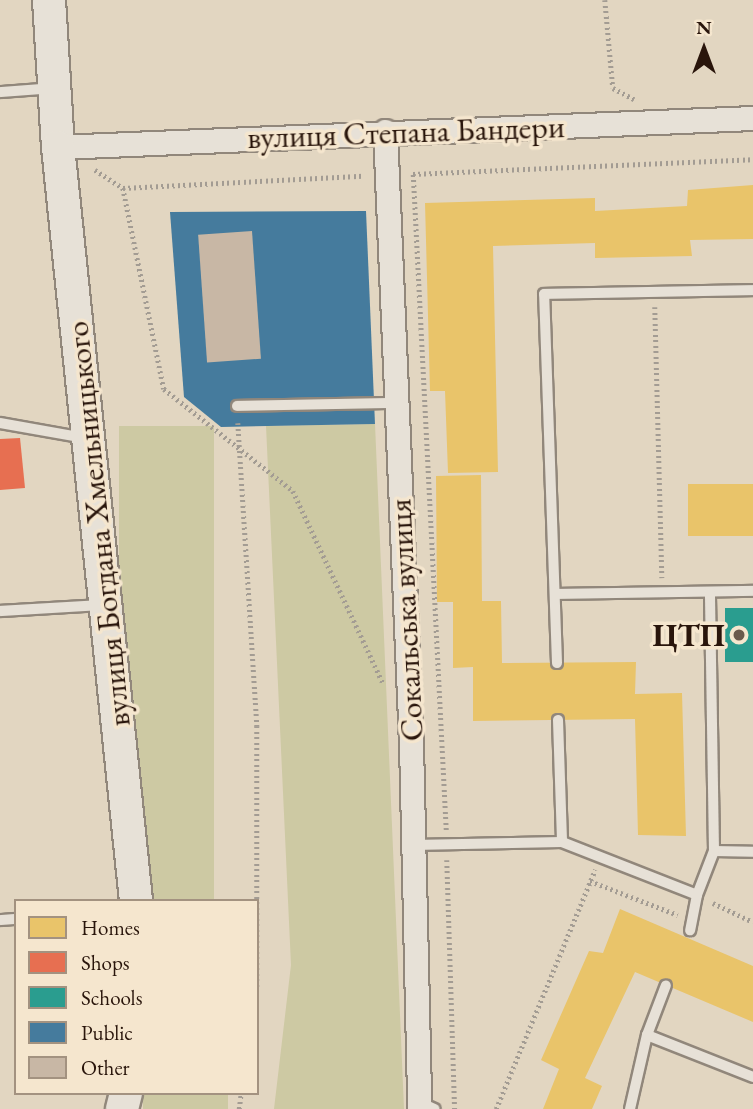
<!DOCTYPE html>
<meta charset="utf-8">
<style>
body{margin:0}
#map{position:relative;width:753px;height:1109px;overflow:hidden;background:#e2d6c1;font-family:"EB Garamond",serif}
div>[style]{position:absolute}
.green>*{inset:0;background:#cdc9a3;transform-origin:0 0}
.homes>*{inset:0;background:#e9c46a;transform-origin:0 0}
.shops>*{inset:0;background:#e76f51}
.schools>*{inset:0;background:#2a9d8f;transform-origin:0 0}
.public>*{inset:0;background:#457b9d}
.building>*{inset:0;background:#c8b7a5;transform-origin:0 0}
.path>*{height:4.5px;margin-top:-2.25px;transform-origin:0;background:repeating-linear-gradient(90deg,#a39c93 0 2px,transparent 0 5.5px)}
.roads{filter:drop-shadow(2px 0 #91877b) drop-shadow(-2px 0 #91877b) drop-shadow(0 2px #91877b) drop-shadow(0 -2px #91877b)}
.lane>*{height:10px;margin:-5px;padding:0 5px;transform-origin:5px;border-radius:5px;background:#e7e1d7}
.street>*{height:23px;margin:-11.5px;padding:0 11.5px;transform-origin:11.5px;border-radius:11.5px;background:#e7e1d7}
.secondary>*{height:32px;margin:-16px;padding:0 16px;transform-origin:16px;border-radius:16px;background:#e7e1d7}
.dots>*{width:19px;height:19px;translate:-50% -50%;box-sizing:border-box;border:4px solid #f5e6ce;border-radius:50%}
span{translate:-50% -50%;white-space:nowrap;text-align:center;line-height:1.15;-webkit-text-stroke:7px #f5e6ce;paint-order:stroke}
.street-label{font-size:32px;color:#29150b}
.poi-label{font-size:32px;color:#29150b;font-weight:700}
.right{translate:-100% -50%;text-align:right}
.legend{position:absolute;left:14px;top:899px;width:245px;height:196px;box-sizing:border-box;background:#f5e6ce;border:2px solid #a39280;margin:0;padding:9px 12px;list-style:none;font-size:21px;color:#29150b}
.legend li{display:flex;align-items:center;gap:14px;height:35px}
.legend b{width:35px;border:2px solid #a39280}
.north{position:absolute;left:669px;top:14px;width:70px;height:70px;-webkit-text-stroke:5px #f5e6ce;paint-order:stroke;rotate:0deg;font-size:19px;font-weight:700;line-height:28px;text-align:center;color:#29150b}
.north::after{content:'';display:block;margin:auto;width:24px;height:32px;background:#29150b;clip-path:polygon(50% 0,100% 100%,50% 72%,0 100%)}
</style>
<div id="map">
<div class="green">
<i style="clip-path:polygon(375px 424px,404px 1109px,274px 1109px,291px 965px,266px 426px)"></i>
<i style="left:119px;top:426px;width:95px;height:476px"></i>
<i style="left:143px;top:1093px;width:85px;height:16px"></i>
</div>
<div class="homes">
<i style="clip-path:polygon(753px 185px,753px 239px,690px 240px,692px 256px,595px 258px,595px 243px,493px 246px,498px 472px,448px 473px,445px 391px,430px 391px,425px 203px,595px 198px,595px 211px,687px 206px,688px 190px)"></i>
<i style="clip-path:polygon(481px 475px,482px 601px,501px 601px,502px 663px,636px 662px,635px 694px,682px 693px,686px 836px,638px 835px,635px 719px,473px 721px,473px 667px,453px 668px,453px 602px,437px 602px,436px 476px)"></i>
<i style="left:753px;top:484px;width:52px;height:65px;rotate:90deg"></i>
<i style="clip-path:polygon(620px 909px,753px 966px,753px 1022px,635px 972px,585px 1078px,602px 1086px,592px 1109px,543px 1109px,559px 1069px,541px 1060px,589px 951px,603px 953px)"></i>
</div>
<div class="shops">
<i style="clip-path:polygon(20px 438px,25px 488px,0 490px,0 439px)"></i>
</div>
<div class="schools">
<i style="left:725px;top:608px;width:28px;height:54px"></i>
</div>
<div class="public">
<i style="clip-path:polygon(366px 211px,375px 424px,221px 427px,184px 397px,170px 212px)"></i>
</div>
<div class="building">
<i style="left:252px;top:231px;width:128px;height:54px;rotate:86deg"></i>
</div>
<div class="path">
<i style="left:605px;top:0;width:88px;rotate:84.8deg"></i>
<i style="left:613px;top:88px;width:24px;rotate:28deg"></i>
<i style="left:95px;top:170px;width:33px;rotate:33deg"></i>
<i style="left:123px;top:188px;width:205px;rotate:78.5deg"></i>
<i style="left:164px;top:389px;width:164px;rotate:38.3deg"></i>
<i style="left:293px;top:491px;width:214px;rotate:64.9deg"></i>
<i style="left:123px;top:188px;width:240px;rotate:-2.9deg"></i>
<i style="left:655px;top:307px;width:271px;rotate:88.5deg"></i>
<i style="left:238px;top:423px;width:304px;rotate:86.4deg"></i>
<i style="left:257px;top:726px;width:262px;rotate:90deg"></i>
<i style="left:446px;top:830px;width:657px;rotate:-92.88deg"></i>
<i style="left:413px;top:174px;width:340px;rotate:-2.5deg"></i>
<i style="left:447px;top:860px;width:249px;rotate:88.2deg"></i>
<i style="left:590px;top:881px;width:94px;rotate:21.1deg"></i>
<i style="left:713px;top:903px;width:44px;rotate:25.4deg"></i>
<i style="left:239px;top:1109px;width:16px;rotate:-83deg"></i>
<i style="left:496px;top:1109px;width:259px;rotate:-67.5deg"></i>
</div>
<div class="roads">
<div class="lane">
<i style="left:0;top:92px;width:53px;rotate:-4.3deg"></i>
<i style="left:237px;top:406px;width:159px;rotate:-1.1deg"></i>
<i style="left:0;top:423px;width:86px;rotate:10deg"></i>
<i style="left:558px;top:594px;width:195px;rotate:-0.9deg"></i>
<i style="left:0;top:611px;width:101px;rotate:-3.4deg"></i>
<i style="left:557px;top:663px;width:369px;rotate:-92deg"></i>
<i style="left:544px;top:294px;width:209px;rotate:-1.1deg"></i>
<i style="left:558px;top:720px;width:122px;rotate:88.1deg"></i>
<i style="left:413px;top:845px;width:149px;rotate:-1.2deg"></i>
<i style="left:562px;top:842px;width:145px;rotate:21.4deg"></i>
<i style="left:697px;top:895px;width:36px;rotate:101deg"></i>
<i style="left:714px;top:851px;width:39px;rotate:1deg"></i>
<i style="left:697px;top:895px;width:47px;rotate:-68.9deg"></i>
<i style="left:714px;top:851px;width:258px;rotate:-90.9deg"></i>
<i style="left:0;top:920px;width:16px;rotate:-4deg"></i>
<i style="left:647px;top:1035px;width:114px;rotate:21.6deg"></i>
<i style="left:419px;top:1102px;width:17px;rotate:24deg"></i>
<i style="left:630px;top:1109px;width:76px;rotate:-77.1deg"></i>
<i style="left:647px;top:1035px;width:53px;rotate:-69.2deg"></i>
</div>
<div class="street">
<i style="left:385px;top:131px;width:613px;rotate:87.57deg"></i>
<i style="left:411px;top:743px;width:366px;rotate:88.7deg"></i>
<i style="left:58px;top:147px;width:696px;rotate:-2.39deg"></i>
</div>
<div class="secondary">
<i style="left:49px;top:0;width:147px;rotate:86.5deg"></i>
<i style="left:58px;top:147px;width:758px;rotate:84.09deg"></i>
<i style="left:122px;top:1109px;width:16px;rotate:-76deg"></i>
</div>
</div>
<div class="dots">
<i style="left:739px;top:635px;background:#6a594b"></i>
</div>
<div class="street-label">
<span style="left:406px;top:132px;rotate:-2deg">вулиця Степана Бандери</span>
<span style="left:98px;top:524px;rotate:-96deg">вулиця Богдана Хмельницького</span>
<span style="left:406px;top:620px;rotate:-93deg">Сокальська вулиця</span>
</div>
<div class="poi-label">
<span class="right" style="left:725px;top:635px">ЦТП</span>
</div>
<ul class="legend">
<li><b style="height:19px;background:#e9c46a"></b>Homes</li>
<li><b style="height:19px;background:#e76f51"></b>Shops</li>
<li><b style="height:19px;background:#2a9d8f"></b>Schools</li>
<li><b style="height:19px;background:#457b9d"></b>Public</li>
<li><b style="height:19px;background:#c8b7a5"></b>Other</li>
</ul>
<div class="north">N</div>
</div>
